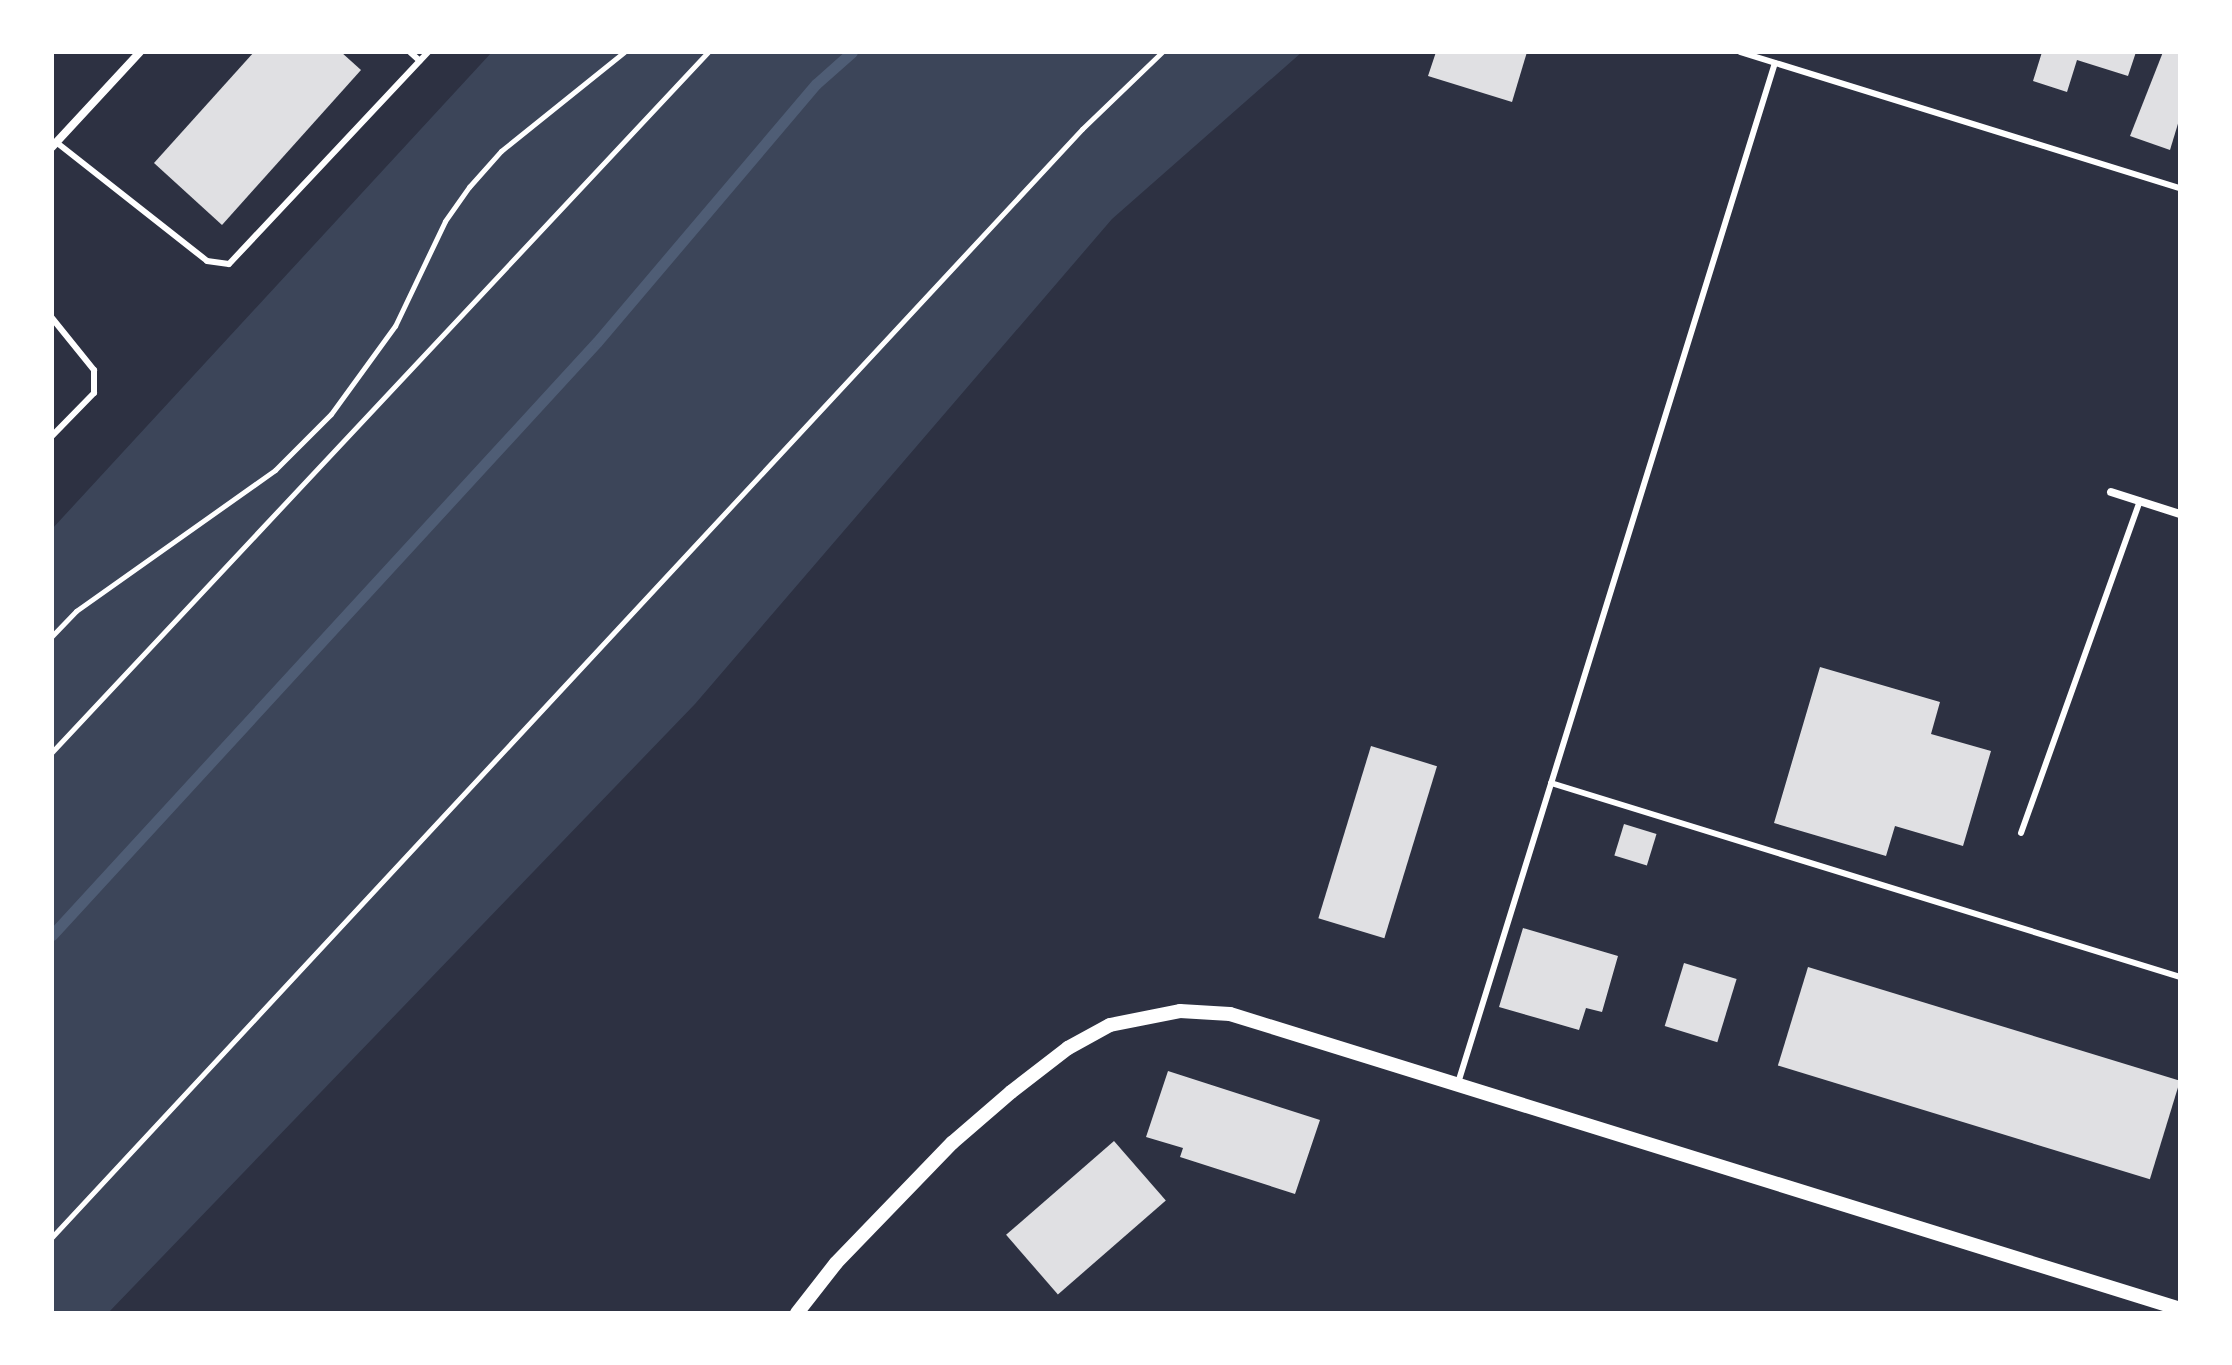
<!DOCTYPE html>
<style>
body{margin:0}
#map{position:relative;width:2232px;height:1365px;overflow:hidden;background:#2d3142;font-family:"Fira Sans Condensed",sans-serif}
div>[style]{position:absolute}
.green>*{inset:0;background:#3c4559}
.stream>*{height:11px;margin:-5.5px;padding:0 5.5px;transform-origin:5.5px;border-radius:5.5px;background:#4f5d75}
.building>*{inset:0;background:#e0e0e3;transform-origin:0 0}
.path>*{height:5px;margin:-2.5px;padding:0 2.5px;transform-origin:2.5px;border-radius:2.5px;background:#fff}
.service>*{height:6px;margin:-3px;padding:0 3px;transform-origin:3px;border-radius:3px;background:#fff}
.minor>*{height:8px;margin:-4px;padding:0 4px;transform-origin:4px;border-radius:4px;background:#fff}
.tertiary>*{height:14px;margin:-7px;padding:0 7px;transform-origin:7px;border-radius:7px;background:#fff}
span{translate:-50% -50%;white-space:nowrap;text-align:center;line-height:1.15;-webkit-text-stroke:6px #fff;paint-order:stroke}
.frame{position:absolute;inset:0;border:54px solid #fff;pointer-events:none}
</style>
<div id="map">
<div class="green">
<i style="clip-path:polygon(492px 52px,1302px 52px,1112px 219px,695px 704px,108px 1313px,52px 1313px,52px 529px)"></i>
</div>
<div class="stream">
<i style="left:52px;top:935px;width:805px;rotate:-47.42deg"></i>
<i style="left:597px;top:342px;width:338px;rotate:-49.7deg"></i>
<i style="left:816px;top:84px;width:48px;rotate:-41.6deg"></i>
</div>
<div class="building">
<i style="clip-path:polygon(254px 52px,341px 52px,361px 70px,222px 225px,154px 163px)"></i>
<i style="clip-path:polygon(1436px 52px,1527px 52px,1512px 102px,1428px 76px)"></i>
<i style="clip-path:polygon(2042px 52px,2136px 52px,2128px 76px,2077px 60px,2067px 92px,2033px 81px)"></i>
<i style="clip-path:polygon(2163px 52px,2180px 52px,2180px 117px,2170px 150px,2130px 136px)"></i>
<i style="clip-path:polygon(1820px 667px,1940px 702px,1931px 734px,1991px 751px,1963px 846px,1895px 826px,1886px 856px,1774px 823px)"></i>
<i style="left:1371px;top:746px;width:69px;height:180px;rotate:17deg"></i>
<i style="left:1624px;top:824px;width:34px;height:33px;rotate:17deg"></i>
<i style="clip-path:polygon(1523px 928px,1618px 956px,1602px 1012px,1586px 1008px,1579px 1030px,1499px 1007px)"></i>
<i style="left:1684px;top:963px;width:55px;height:66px;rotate:17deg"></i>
<i style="left:1808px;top:967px;width:389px;height:103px;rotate:17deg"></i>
<i style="clip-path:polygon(1168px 1071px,1320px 1120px,1295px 1194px,1180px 1157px,1183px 1148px,1146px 1137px)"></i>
<i style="left:1114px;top:1141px;width:79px;height:143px;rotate:49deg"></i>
</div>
<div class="path">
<i style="left:52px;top:636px;width:35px;rotate:-46deg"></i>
<i style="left:76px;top:611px;width:244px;rotate:-35.3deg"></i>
<i style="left:275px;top:470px;width:79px;rotate:-45deg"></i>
<i style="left:331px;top:414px;width:109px;rotate:-54deg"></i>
<i style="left:395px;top:326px;width:116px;rotate:-64.5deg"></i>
<i style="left:445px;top:221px;width:42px;rotate:-54.8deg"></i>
<i style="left:469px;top:187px;width:48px;rotate:-48.4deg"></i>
<i style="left:501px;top:151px;width:158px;rotate:-38.8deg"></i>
<i style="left:52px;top:752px;width:959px;rotate:-46.86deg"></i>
<i style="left:52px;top:1237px;width:1513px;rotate:-47.09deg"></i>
<i style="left:1082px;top:129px;width:111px;rotate:-43.9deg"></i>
</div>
<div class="service">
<i style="left:410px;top:52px;width:13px;rotate:42deg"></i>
<i style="left:1740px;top:52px;width:461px;rotate:17.2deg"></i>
<i style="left:56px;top:142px;width:192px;rotate:38.2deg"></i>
<i style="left:207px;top:261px;width:22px;rotate:8deg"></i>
<i style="left:229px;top:264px;width:291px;rotate:-46.8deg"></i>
<i style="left:52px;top:318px;width:67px;rotate:51.1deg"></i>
<i style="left:94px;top:370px;width:23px;rotate:90deg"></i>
<i style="left:94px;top:393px;width:60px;rotate:134.3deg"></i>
<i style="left:1551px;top:783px;width:658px;rotate:17.14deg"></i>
<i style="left:2021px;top:833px;width:353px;rotate:-70.3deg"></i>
<i style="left:1458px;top:1083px;width:1068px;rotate:-72.74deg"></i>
</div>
<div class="minor">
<i style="left:52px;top:147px;width:129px;rotate:-47.2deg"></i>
<i style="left:2111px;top:492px;width:72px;rotate:17.7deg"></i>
</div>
<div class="tertiary">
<i style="left:797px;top:1313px;width:63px;rotate:-52deg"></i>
<i style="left:836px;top:1263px;width:167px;rotate:-46deg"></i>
<i style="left:952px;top:1143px;width:78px;rotate:-40.8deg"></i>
<i style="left:1011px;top:1092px;width:72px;rotate:-37.7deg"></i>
<i style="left:1068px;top:1048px;width:48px;rotate:-28.7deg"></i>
<i style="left:1110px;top:1025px;width:71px;rotate:-11.3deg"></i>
<i style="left:1180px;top:1011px;width:50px;rotate:3.4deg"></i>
<i style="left:1230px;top:1014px;width:995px;rotate:17.25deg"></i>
</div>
<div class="frame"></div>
</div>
